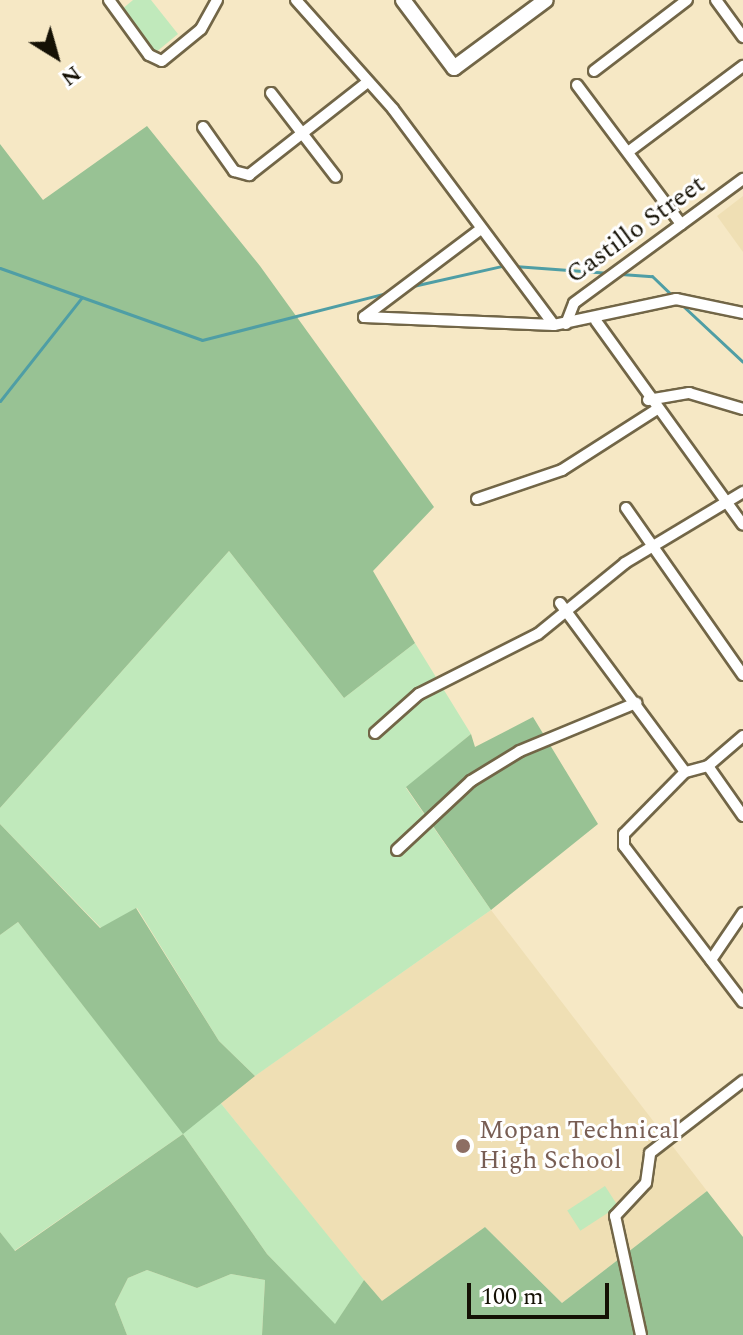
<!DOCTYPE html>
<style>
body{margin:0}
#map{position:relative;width:743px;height:1335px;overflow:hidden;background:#f6e8c5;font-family:Spectral,serif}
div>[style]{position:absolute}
.built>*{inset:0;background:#efdfb4}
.green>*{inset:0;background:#c0e9bb;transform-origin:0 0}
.forest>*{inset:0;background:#98c294}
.stream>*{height:3px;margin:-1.5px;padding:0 1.5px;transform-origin:1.5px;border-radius:1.5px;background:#4f9ea5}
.roads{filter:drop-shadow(2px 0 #726647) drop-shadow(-2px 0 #726647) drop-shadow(0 2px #726647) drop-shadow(0 -2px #726647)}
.street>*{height:10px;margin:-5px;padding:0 5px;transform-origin:5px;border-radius:5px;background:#fff}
.secondary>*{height:14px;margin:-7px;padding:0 7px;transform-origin:7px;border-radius:7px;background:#fff}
.dots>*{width:22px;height:22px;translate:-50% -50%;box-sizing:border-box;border:4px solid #fff;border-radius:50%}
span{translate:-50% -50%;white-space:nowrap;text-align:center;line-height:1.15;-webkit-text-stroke:6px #fff;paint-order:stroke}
.street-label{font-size:26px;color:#151105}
.education-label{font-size:26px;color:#785e54}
.left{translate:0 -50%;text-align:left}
.north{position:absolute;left:16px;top:16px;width:80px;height:80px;-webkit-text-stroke:6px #fff;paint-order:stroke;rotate:143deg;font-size:22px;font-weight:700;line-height:32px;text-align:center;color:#151105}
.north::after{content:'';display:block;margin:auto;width:28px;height:36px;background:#151105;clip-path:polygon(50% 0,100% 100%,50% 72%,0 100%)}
.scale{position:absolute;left:467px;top:1283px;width:142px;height:36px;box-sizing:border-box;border:4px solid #151105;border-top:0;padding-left:10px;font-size:24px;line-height:28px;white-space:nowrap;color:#151105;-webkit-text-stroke:6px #fff;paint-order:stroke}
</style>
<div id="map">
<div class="built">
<i style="clip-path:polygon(743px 196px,743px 252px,717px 216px)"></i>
<i style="clip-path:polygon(491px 910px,707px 1191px,562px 1303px,485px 1227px,381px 1302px,219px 1101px)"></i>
</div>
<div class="green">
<i style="clip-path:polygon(133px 0,151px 0,178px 34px,155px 53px,121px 10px)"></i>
<i style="clip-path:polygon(229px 551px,344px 698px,415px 643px,471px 734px,406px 788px,491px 910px,255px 1076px,219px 1041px,137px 908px,101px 928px,0 824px,0 808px)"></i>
<i style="clip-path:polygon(18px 922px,183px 1133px,219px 1101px,364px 1280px,335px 1325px,267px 1254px,183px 1134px,14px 1251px,0 1232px,0 935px)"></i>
<i style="left:605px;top:1186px;width:24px;height:45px;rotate:57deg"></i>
<i style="clip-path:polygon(147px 1270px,197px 1288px,231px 1274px,265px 1280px,262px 1335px,127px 1335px,115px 1304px,128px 1278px)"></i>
</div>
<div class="forest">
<i style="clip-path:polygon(147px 126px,260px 266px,434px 507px,373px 571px,415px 643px,344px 698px,229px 551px,0 808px,0 144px,43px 200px)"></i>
<i style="clip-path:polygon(533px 717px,598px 824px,491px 910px,406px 787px,471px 734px,475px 747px)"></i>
<i style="clip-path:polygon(0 824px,100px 928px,136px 908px,219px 1041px,255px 1076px,183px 1134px,267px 1254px,335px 1324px,364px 1280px,382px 1301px,485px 1227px,562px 1303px,707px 1191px,743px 1237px,743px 1335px,262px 1335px,265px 1280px,231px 1274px,197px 1288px,147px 1270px,128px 1278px,115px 1304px,127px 1335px,0 1335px,0 1232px,15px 1251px,183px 1134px,18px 922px,0 935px)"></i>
</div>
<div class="stream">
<i style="left:514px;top:266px;width:96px;rotate:4.2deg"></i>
<i style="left:0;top:268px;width:214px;rotate:19.6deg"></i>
<i style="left:202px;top:340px;width:194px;rotate:-14.3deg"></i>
<i style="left:621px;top:274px;width:31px;rotate:4deg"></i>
<i style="left:652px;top:276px;width:30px;rotate:44deg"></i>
<i style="left:413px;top:286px;width:95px;rotate:-12.7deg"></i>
<i style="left:682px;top:305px;width:83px;rotate:43.1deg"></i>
<i style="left:0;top:401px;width:132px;rotate:-51.7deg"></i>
</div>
<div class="roads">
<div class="street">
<i style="left:109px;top:0;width:68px;rotate:54deg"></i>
<i style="left:149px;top:55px;width:14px;rotate:25deg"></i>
<i style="left:162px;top:61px;width:50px;rotate:-39.4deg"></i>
<i style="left:201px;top:29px;width:33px;rotate:-61deg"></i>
<i style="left:296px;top:0;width:146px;rotate:48.3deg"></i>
<i style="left:393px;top:109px;width:269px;rotate:53.3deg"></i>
<i style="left:716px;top:0;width:46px;rotate:53.9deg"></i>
<i style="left:594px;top:71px;width:117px;rotate:-37.4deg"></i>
<i style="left:577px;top:85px;width:174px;rotate:53.2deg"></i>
<i style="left:271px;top:93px;width:106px;rotate:52.3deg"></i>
<i style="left:203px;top:127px;width:54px;rotate:54.8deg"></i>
<i style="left:234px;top:171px;width:16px;rotate:15deg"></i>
<i style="left:249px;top:175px;width:147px;rotate:-38.1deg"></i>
<i style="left:628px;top:152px;width:144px;rotate:-36.8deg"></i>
<i style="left:364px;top:317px;width:190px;rotate:2.4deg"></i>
<i style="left:554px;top:325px;width:125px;rotate:-12deg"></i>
<i style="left:676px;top:299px;width:68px;rotate:11.8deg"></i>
<i style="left:364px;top:317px;width:143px;rotate:-37deg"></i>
<i style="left:596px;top:321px;width:251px;rotate:54.2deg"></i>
<i style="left:566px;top:324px;width:22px;rotate:-69deg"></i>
<i style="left:574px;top:303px;width:210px;rotate:-36.3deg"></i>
<i style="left:648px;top:400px;width:42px;rotate:-9.7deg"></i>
<i style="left:689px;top:393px;width:56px;rotate:16.5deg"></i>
<i style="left:477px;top:499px;width:90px;rotate:-18.8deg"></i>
<i style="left:562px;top:470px;width:112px;rotate:-32.6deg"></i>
<i style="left:626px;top:508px;width:204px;rotate:55deg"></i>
<i style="left:560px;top:603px;width:210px;rotate:53.5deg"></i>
<i style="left:375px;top:733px;width:59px;rotate:-41.6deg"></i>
<i style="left:419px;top:694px;width:133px;rotate:-26.8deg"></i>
<i style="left:538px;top:634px;width:112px;rotate:-39.2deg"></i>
<i style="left:625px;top:563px;width:138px;rotate:-31deg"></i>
<i style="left:743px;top:736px;width:46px;rotate:139.4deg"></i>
<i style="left:708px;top:766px;width:24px;rotate:165deg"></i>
<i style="left:685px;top:772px;width:87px;rotate:134.5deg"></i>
<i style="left:624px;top:834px;width:12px;rotate:90deg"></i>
<i style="left:624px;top:846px;width:196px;rotate:52.7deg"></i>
<i style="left:708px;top:766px;width:61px;rotate:55deg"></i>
<i style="left:397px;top:850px;width:101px;rotate:-43deg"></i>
<i style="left:471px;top:781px;width:57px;rotate:-31.5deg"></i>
<i style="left:520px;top:751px;width:126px;rotate:-22.5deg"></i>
<i style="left:711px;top:960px;width:57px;rotate:-55.8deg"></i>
<i style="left:641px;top:1335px;width:122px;rotate:-102.3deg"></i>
<i style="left:615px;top:1216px;width:45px;rotate:-46.8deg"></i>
<i style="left:646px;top:1183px;width:30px;rotate:-82deg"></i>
<i style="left:650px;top:1153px;width:118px;rotate:-37.7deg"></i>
</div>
<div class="secondary">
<i style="left:403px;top:0;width:85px;rotate:53.1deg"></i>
<i style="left:454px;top:68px;width:114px;rotate:-36.5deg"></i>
</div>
</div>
<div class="dots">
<i style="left:463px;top:1146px;background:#8d6e63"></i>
</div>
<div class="street-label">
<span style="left:636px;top:230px;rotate:-36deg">Castillo Street</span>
</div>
<div class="education-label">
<span class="left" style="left:479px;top:1146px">Mopan Technical<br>High School</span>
</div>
<div class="north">N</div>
<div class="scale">100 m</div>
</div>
